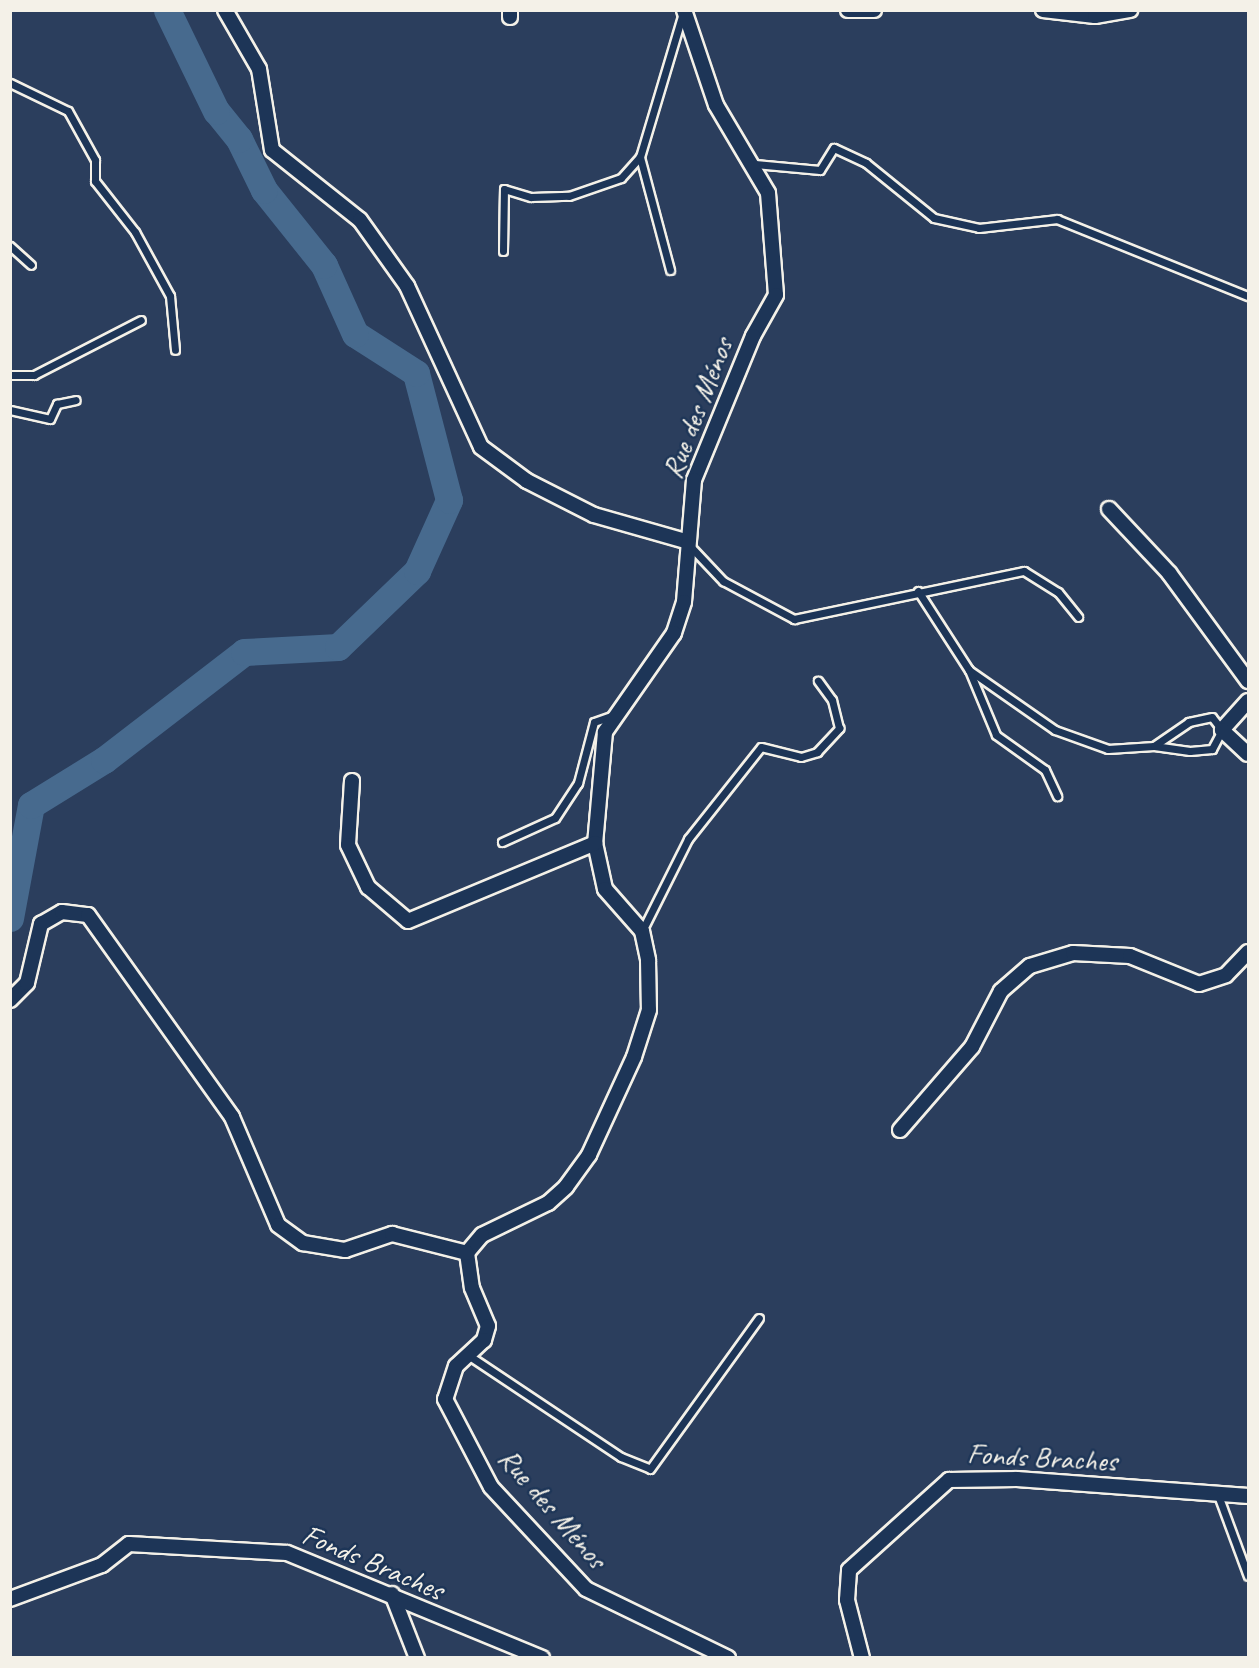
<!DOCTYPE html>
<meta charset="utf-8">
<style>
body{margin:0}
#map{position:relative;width:1259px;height:1668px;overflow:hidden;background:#2b3e5d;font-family:Caveat,sans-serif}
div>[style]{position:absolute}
.river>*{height:27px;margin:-13.5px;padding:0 13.5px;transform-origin:13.5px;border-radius:13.5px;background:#476a8e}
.roads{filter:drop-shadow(2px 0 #f4f1e8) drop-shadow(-2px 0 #f4f1e8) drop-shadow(0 2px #f4f1e8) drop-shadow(0 -2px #f4f1e8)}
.lane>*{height:7px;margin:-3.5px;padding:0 3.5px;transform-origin:3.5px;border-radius:3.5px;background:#1d3557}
.street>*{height:14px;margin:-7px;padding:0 7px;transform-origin:7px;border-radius:7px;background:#1d3557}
span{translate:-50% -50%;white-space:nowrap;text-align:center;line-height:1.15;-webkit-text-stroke:5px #1d3557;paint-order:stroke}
.street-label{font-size:30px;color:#f4f1e8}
.frame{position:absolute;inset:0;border:12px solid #f4f1e8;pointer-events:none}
</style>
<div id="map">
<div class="river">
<i style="left:10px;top:918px;width:115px;rotate:-79.5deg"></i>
<i style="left:31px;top:805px;width:86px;rotate:-31.7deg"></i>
<i style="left:104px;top:760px;width:177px;rotate:-37.6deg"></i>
<i style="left:244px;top:652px;width:94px;rotate:-3deg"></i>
<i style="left:338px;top:647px;width:110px;rotate:-43.9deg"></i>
<i style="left:417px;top:571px;width:78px;rotate:-65.7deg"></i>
<i style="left:449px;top:500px;width:131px;rotate:-104.6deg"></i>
<i style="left:416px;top:373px;width:72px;rotate:-147.4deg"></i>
<i style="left:355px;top:334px;width:76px;rotate:-114.2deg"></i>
<i style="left:324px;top:265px;width:96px;rotate:-128.7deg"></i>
<i style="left:264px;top:190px;width:57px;rotate:-116.1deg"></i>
<i style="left:239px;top:139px;width:36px;rotate:-129deg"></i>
<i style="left:216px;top:111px;width:112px;rotate:-115.9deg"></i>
</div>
<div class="roads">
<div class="lane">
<i style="left:10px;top:83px;width:64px;rotate:25.8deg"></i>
<i style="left:68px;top:111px;width:56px;rotate:61.1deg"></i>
<i style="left:95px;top:160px;width:21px;rotate:90deg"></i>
<i style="left:95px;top:181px;width:65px;rotate:51.9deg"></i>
<i style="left:135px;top:232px;width:73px;rotate:61.3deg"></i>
<i style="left:170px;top:296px;width:54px;rotate:84.7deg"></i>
<i style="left:640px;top:157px;width:117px;rotate:75.1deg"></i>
<i style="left:755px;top:164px;width:65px;rotate:5.3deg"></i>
<i style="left:820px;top:170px;width:26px;rotate:-58deg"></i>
<i style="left:834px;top:148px;width:35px;rotate:25deg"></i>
<i style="left:866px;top:163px;width:87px;rotate:39deg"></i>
<i style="left:934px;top:218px;width:46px;rotate:12.5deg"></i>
<i style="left:979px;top:228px;width:79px;rotate:-6.6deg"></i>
<i style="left:1057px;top:219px;width:206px;rotate:22deg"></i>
<i style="left:10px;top:246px;width:28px;rotate:42deg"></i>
<i style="left:503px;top:251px;width:62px;rotate:-89.1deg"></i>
<i style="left:504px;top:189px;width:28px;rotate:17deg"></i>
<i style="left:531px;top:197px;width:38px;rotate:-2deg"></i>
<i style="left:569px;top:196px;width:55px;rotate:-19.1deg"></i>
<i style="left:621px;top:178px;width:28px;rotate:-48deg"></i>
<i style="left:640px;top:157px;width:150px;rotate:-73.4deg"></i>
<i style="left:10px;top:375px;width:24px"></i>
<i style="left:34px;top:375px;width:120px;rotate:-27.2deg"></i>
<i style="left:10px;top:410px;width:41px;rotate:12.7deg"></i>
<i style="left:50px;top:419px;width:17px;rotate:-65deg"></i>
<i style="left:57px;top:404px;width:19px;rotate:-12deg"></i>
<i style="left:689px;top:545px;width:50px;rotate:46.6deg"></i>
<i style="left:723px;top:581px;width:81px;rotate:28.2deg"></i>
<i style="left:794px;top:619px;width:235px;rotate:-11.8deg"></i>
<i style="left:1024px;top:571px;width:40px;rotate:32deg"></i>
<i style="left:1058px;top:592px;width:32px;rotate:51deg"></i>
<i style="left:918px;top:591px;width:94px;rotate:57.2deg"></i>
<i style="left:969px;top:670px;width:105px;rotate:34.9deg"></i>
<i style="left:1055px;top:730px;width:56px;rotate:19.7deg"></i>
<i style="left:1108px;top:749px;width:46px;rotate:-3.7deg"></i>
<i style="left:1154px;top:746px;width:36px;rotate:8deg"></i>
<i style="left:1190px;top:751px;width:22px;rotate:-5deg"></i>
<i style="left:1212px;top:749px;width:21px;rotate:-62deg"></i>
<i style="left:1222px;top:730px;width:16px;rotate:-128deg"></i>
<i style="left:1212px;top:717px;width:24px;rotate:168deg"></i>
<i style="left:1189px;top:722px;width:42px;rotate:145.6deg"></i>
<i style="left:969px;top:670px;width:70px;rotate:67.4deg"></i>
<i style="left:996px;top:735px;width:60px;rotate:35.5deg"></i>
<i style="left:1045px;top:770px;width:29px;rotate:65deg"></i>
<i style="left:502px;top:842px;width:58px;rotate:-24.4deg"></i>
<i style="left:555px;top:818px;width:42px;rotate:-56.7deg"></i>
<i style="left:578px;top:783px;width:63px;rotate:-75.3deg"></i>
<i style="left:594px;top:722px;width:21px;rotate:-19deg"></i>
<i style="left:642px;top:931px;width:103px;rotate:-63.4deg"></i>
<i style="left:688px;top:839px;width:117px;rotate:-51.6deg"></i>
<i style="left:761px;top:747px;width:41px;rotate:14deg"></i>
<i style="left:801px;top:757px;width:17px;rotate:-17deg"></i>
<i style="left:817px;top:752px;width:33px;rotate:-47deg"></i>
<i style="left:839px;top:728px;width:29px;rotate:-104deg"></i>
<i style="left:832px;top:700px;width:24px;rotate:-126deg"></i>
<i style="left:468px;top:1355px;width:184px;rotate:33.7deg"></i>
<i style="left:621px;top:1457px;width:31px;rotate:22deg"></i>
<i style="left:650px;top:1469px;width:186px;rotate:-54.2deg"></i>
<i style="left:1218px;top:1495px;width:86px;rotate:69.7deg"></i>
</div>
<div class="street">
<i style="left:225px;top:10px;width:68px;rotate:60deg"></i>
<i style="left:259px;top:69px;width:82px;rotate:80.9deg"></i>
<i style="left:272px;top:150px;width:112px;rotate:38.5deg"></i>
<i style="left:360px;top:220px;width:81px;rotate:54.5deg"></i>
<i style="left:407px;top:286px;width:177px;rotate:65.3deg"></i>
<i style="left:481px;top:447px;width:57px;rotate:36.5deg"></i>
<i style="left:527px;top:481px;width:75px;rotate:26.9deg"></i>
<i style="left:594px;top:515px;width:95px;rotate:15.9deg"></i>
<i style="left:684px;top:10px;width:100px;rotate:71.4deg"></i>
<i style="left:716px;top:105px;width:102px;rotate:59.4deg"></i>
<i style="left:768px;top:193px;width:102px;rotate:85.5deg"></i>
<i style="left:776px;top:295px;width:47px;rotate:119.3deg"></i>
<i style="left:753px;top:336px;width:156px;rotate:112.3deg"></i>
<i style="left:694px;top:480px;width:122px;rotate:94.7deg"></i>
<i style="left:684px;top:602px;width:33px;rotate:108deg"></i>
<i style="left:674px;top:633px;width:121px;rotate:124.9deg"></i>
<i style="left:605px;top:732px;width:111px;rotate:95.1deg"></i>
<i style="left:595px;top:843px;width:47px;rotate:77.7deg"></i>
<i style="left:605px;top:889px;width:56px;rotate:48.6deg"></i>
<i style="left:642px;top:931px;width:30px;rotate:78deg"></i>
<i style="left:648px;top:960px;width:50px;rotate:88.9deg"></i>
<i style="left:649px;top:1010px;width:49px;rotate:107.7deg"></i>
<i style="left:634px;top:1057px;width:108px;rotate:114.7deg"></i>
<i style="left:589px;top:1155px;width:39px;rotate:126deg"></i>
<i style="left:566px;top:1187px;width:24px;rotate:138deg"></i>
<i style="left:548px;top:1203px;width:73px;rotate:154.1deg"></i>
<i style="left:482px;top:1235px;width:23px;rotate:130deg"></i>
<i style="left:467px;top:1253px;width:35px;rotate:82deg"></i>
<i style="left:472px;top:1288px;width:41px;rotate:67.2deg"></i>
<i style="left:488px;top:1326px;width:15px;rotate:106deg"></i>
<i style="left:484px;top:1340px;width:38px;rotate:137deg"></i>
<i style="left:456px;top:1366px;width:35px;rotate:108deg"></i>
<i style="left:445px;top:1399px;width:99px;rotate:62.4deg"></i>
<i style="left:491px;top:1487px;width:139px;rotate:47deg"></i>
<i style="left:586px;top:1589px;width:158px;rotate:25.9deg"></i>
<i style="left:848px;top:10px;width:26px"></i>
<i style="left:1043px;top:10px;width:52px;rotate:6.6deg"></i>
<i style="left:1095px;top:16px;width:36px;rotate:-10deg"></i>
<i style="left:510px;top:17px;width:7px;rotate:-90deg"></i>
<i style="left:1109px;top:509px;width:88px;rotate:46.8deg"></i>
<i style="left:1169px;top:573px;width:134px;rotate:53.8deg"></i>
<i style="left:1248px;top:701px;width:39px;rotate:132deg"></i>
<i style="left:1222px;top:730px;width:35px;rotate:43deg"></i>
<i style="left:352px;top:781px;width:64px;rotate:93.6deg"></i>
<i style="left:348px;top:845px;width:47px;rotate:64.5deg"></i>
<i style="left:368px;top:887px;width:52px;rotate:40.4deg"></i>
<i style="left:408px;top:921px;width:203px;rotate:-22.6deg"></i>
<i style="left:10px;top:1000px;width:24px;rotate:-45deg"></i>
<i style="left:27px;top:983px;width:61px;rotate:-76.7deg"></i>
<i style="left:41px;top:924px;width:24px;rotate:-30deg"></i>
<i style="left:62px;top:912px;width:26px;rotate:7deg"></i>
<i style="left:88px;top:915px;width:248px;rotate:54.5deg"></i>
<i style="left:232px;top:1117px;width:117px;rotate:66.9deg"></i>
<i style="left:278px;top:1225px;width:31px;rotate:36deg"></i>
<i style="left:303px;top:1243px;width:43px;rotate:9.5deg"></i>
<i style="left:345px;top:1250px;width:50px;rotate:-18.8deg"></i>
<i style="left:392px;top:1234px;width:77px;rotate:14.2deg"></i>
<i style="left:900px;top:1130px;width:110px;rotate:-49.1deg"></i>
<i style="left:972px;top:1047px;width:63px;rotate:-62.6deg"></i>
<i style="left:1001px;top:991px;width:38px;rotate:-41deg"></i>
<i style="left:1030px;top:966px;width:45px;rotate:-16.8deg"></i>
<i style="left:1073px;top:953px;width:57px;rotate:3deg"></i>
<i style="left:1130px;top:956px;width:74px;rotate:22.1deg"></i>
<i style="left:1199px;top:984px;width:28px;rotate:-18deg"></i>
<i style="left:1226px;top:975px;width:32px;rotate:-46deg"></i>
<i style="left:392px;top:1594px;width:69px;rotate:68.7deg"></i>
<i style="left:10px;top:1599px;width:98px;rotate:-20.3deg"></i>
<i style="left:102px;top:1565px;width:34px;rotate:-38deg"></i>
<i style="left:129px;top:1544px;width:158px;rotate:3.3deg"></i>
<i style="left:287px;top:1553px;width:276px;rotate:22.4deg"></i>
<i style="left:862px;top:1658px;width:60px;rotate:-104.5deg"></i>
<i style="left:847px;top:1600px;width:30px;rotate:-86deg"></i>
<i style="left:849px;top:1570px;width:135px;rotate:-42deg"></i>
<i style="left:949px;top:1480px;width:68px;rotate:-0.8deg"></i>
<i style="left:1017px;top:1479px;width:232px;rotate:4.2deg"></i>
</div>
</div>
<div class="street-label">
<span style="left:697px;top:408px;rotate:-69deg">Rue des Ménos</span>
<span style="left:1042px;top:1457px;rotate:3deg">Fonds Braches</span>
<span style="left:553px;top:1508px;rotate:49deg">Rue des Ménos</span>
<span style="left:373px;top:1562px;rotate:23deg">Fonds Braches</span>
</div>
<div class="frame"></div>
</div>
